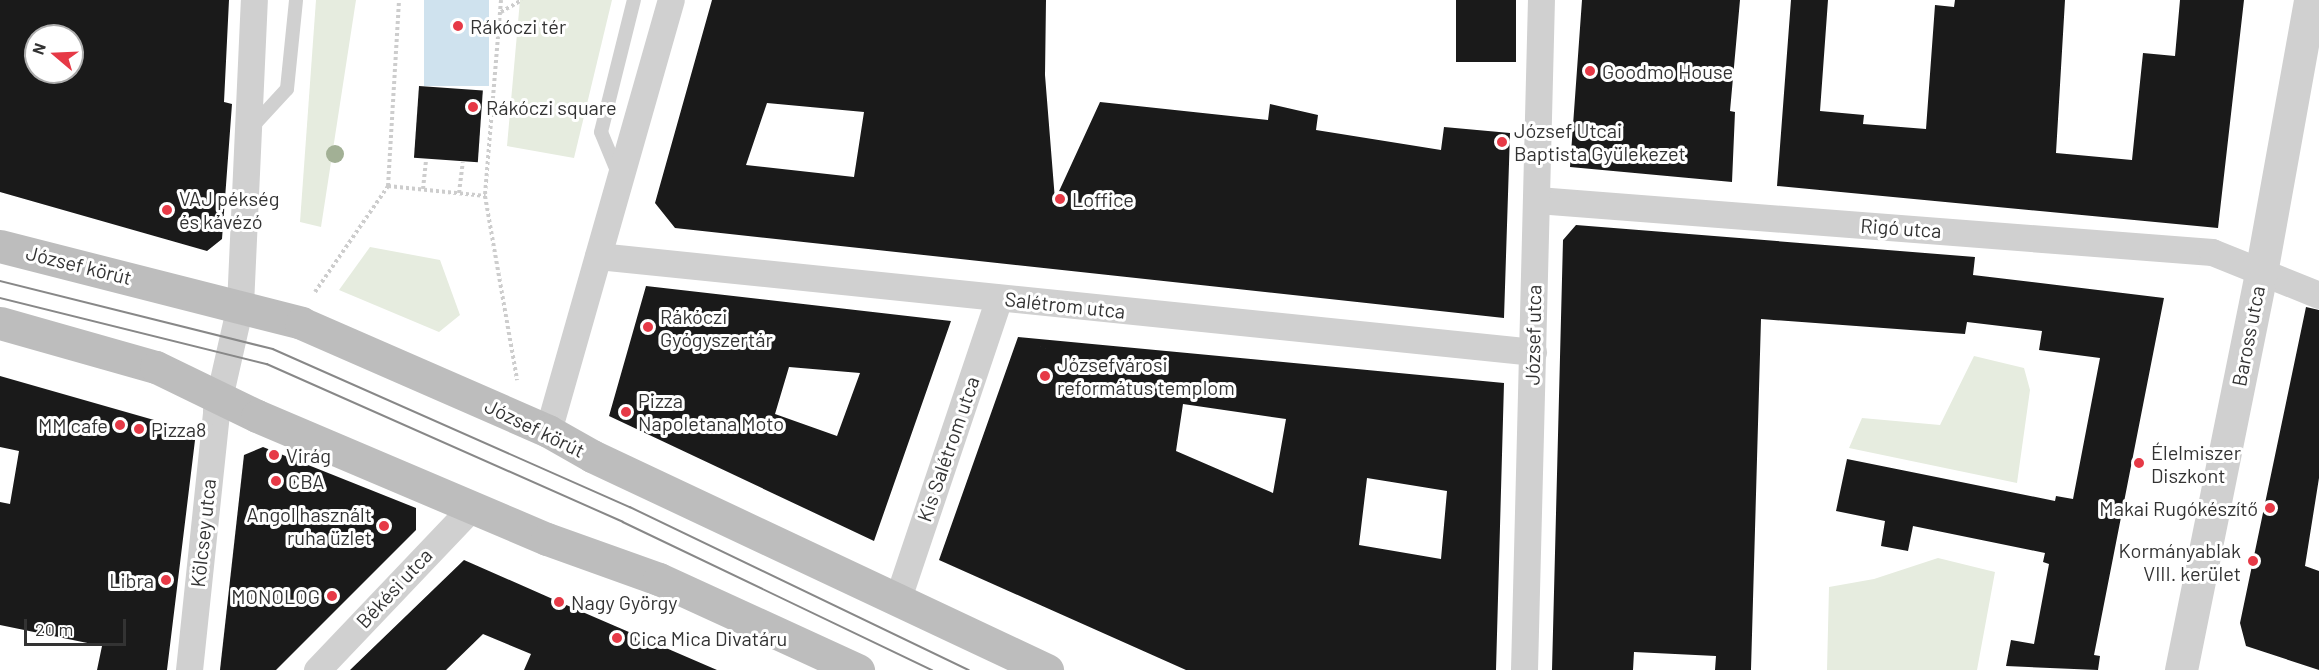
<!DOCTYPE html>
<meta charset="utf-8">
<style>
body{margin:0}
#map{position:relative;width:2319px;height:670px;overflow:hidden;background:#fff;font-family:Barlow,sans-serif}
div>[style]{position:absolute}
.green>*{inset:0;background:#e6ecdf}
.water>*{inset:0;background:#cfe2ee;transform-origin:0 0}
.building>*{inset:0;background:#1a1a1a;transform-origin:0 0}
.path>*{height:4px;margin-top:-2px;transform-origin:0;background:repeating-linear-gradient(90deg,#cdcdcd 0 3px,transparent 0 6px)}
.service>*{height:14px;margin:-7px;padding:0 7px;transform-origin:7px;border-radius:7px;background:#d0d0d0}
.minor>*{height:27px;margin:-13.5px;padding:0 13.5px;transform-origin:13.5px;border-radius:13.5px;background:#d0d0d0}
.tertiary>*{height:33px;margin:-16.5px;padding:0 16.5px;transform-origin:16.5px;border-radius:16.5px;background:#d0d0d0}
.secondary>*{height:33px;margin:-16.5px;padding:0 16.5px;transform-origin:16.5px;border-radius:16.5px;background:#bdbdbd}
.tram>*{height:1.5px;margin:-0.75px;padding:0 0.75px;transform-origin:0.75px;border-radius:0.75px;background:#888}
.trees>*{width:18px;height:18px;margin:-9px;border-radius:50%;background:#a2b095}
.dots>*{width:16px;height:16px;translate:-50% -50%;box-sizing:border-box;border:3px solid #fff;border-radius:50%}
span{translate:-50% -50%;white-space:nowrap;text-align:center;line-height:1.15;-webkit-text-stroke:6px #fff;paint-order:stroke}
.poi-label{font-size:20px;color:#333}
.left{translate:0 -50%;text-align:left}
.right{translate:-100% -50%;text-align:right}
.street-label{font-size:20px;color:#333}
.north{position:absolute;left:24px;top:24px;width:60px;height:60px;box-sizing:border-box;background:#fff;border:2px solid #adadad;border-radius:50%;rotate:289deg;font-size:16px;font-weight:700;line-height:24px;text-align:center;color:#333}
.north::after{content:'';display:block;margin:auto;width:21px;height:27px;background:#e63946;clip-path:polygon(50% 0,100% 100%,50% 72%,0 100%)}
.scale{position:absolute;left:24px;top:619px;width:102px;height:27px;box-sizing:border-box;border:3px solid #333;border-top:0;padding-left:8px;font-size:18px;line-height:21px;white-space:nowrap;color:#333;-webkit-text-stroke:4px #fff;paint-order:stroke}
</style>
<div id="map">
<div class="green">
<i style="clip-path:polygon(316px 0,356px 0,321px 227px,300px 222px)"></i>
<i style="clip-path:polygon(520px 0,612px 0,574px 158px,507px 146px)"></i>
<i style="clip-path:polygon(370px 247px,440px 260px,460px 315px,439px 332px,339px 290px)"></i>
<i style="clip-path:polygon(1974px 356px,2024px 368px,2030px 390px,2017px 483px,1849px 448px,1862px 418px,1940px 425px)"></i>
<i style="clip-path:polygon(1938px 558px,1995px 572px,1977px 670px,1827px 670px,1829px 587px,1874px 579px)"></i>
</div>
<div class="water">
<i style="left:424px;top:0;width:65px;height:86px"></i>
</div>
<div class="building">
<i style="clip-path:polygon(evenodd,0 0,229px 0,224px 102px,232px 104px,222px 239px,207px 251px,0 192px,0 0,36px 36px,72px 36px,72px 72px,36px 72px,36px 36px)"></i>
<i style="clip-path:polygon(evenodd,712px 0,1046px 0,1045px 75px,1055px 200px,1100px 102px,1268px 120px,1270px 104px,1318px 115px,1316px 130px,1441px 150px,1444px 127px,1510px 133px,1504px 318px,675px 228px,655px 203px,712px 0,767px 103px,864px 112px,854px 177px,746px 165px,767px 103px)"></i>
<i style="left:1456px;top:0;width:60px;height:62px"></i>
<i style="clip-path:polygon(1582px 0,1740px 0,1730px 111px,1735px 112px,1732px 182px,1570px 167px)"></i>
<i style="clip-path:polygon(1791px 0,1828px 0,1820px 111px,1864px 115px,1863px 124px,1926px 129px,1935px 5px,1954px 7px,1955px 0,2065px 0,2056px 153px,2132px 160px,2143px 53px,2175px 56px,2180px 0,2244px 0,2218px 228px,1777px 186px)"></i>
<i style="left:419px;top:86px;width:64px;height:72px;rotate:4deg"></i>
<i style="clip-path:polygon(1576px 225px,1975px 257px,1973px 275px,2164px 298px,2094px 655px,2100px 656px,2098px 670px,2006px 666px,2011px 640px,2034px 644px,2049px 564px,2043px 562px,2045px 553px,1913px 526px,1908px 551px,1881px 546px,1885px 521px,1836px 511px,1847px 459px,2055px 501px,2056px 496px,2073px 499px,2100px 358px,2039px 350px,2042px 331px,1967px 322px,1965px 334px,1761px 319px,1751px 670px,1715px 670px,1716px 656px,1634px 652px,1633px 670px,1552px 670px,1563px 240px)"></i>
<i style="clip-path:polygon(evenodd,646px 286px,951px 321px,874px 541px,609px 416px,646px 286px,789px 367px,860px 373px,837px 436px,775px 414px,789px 367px)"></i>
<i style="clip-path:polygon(2306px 307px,2319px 310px,2319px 478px,2305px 566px,2319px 571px,2319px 670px,2246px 646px,2240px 623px)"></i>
<i style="clip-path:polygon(evenodd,1018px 337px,1504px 383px,1496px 670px,1186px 670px,939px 560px,1018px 337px,1183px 404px,1286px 419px,1273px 493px,1176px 451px,1183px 404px,1018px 337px,1367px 478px,1447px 491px,1441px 559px,1359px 545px,1367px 478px)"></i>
<i style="clip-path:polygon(0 376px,196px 432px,167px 670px,97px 670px,102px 646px,0 625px,0 502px,10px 504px,19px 451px,0 447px)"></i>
<i style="clip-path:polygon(263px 447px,416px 508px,416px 530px,276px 670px,220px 670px,244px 455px)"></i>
<i style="clip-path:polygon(464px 560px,564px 604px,717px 670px,524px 670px,531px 654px,483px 634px,446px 670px,350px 670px)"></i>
</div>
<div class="path">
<i style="left:501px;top:0;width:197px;rotate:94.7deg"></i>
<i style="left:485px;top:196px;width:187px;rotate:80.1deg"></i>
<i style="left:501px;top:12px;width:24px;rotate:-30deg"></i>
<i style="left:388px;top:186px;width:98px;rotate:5.9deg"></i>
<i style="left:423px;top:189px;width:30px;rotate:-84deg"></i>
<i style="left:459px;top:193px;width:31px;rotate:-83deg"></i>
<i style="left:315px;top:292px;width:129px;rotate:-55.4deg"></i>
<i style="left:388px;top:186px;width:186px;rotate:-86.6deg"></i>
</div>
<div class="service">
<i style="left:251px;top:128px;width:53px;rotate:-47.3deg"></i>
<i style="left:287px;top:89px;width:89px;rotate:-84.2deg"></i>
<i style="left:618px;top:173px;width:44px;rotate:-112.5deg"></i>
<i style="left:601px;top:132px;width:136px;rotate:-76deg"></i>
</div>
<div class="minor">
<i style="left:1537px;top:200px;width:677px;rotate:4.41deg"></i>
<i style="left:2212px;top:252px;width:115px;rotate:21.9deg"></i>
<i style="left:598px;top:256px;width:940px;rotate:5.86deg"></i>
<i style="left:548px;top:431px;width:448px;rotate:-74.1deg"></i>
<i style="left:897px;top:601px;width:320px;rotate:-71.4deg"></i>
<i style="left:189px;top:670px;width:260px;rotate:-84deg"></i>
<i style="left:216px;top:411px;width:109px;rotate:-77.2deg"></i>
<i style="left:240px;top:305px;width:305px;rotate:-87.4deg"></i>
<i style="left:317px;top:670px;width:225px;rotate:-46.4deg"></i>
<i style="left:1524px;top:670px;width:670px;rotate:-88.55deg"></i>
</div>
<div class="tertiary">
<i style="left:2181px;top:670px;width:405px;rotate:-78.6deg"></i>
<i style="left:2261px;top:273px;width:277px;rotate:-79.8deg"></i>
</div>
<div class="secondary">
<i style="left:0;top:246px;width:311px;rotate:14.3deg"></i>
<i style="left:301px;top:323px;width:270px;rotate:23.6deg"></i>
<i style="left:548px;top:431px;width:51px;rotate:29.6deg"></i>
<i style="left:592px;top:456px;width:503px;rotate:25.19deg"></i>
<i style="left:0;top:323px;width:162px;rotate:15.8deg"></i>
<i style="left:156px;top:367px;width:112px;rotate:25.9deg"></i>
<i style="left:257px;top:416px;width:315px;rotate:23deg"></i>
<i style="left:547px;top:539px;width:119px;rotate:19.7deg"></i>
<i style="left:659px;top:579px;width:219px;rotate:24.6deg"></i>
</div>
<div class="tram">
<i style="left:0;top:281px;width:281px;rotate:14deg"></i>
<i style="left:273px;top:349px;width:390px;rotate:23.9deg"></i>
<i style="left:630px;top:507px;width:376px;rotate:25.7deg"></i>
<i style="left:0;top:298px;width:275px;rotate:13.9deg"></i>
<i style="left:267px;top:364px;width:389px;rotate:23.9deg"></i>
<i style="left:623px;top:522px;width:343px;rotate:25.6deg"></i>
</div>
<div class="trees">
<i style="left:335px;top:154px"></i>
</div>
<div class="dots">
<i style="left:458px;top:26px;background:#e63946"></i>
<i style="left:1590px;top:71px;background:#e63946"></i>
<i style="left:473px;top:107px;background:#e63946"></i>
<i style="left:1502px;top:142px;background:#e63946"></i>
<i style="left:1060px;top:199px;background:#e63946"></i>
<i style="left:167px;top:210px;background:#e63946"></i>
<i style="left:648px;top:327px;background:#e63946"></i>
<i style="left:1045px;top:376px;background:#e63946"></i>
<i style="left:626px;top:412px;background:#e63946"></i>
<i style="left:120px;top:425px;background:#e63946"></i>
<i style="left:139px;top:429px;background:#e63946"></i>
<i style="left:274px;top:455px;background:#e63946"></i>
<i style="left:2139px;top:463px;background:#e63946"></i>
<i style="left:276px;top:481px;background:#e63946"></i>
<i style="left:2270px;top:508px;background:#e63946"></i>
<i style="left:384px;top:526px;background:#e63946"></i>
<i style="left:2253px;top:561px;background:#e63946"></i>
<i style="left:166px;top:580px;background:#e63946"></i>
<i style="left:332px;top:596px;background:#e63946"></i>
<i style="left:559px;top:602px;background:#e63946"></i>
<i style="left:617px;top:638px;background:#e63946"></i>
</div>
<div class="poi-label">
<span class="left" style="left:470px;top:26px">Rákóczi tér</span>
<span class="left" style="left:1602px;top:71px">Goodmo House</span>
<span class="left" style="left:486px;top:107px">Rákóczi square</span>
<span class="left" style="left:1514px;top:142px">József Utcai<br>Baptista Gyülekezet</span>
<span class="left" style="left:179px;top:210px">VAJ pékség<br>és kávézó</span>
<span class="left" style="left:1072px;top:199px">Loffice</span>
<span class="left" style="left:660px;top:328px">Rákóczi<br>Gyógyszertár</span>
<span class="left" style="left:1057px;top:376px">Józsefvárosi<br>református templom</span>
<span class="left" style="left:638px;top:412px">Pizza<br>Napoletana Moto</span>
<span class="right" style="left:108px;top:425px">MM cafe</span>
<span class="left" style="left:151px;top:429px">Pizza8</span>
<span class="left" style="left:2151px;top:464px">Élelmiszer<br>Diszkont</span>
<span class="left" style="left:286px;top:455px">Virág</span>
<span class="left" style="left:288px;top:481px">CBA</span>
<span class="right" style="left:2258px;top:508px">Makai Rugókészítő</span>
<span class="right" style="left:372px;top:526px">Angol használt<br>ruha üzlet</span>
<span class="right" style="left:2241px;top:562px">Kormányablak<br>VIII. kerület</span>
<span class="right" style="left:154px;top:580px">Libra</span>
<span class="right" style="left:320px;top:596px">MONOLOG</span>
<span class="left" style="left:571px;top:602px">Nagy György</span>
<span class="left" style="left:629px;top:638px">Cica Mica Divatáru</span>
</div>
<div class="street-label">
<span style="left:1901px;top:228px;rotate:4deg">Rigó utca</span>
<span style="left:79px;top:265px;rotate:14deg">József körút</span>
<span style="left:1065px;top:305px;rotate:6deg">Salétrom utca</span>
<span style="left:1533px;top:335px;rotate:-89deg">József utca</span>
<span style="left:2248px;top:336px;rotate:-79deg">Baross utca</span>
<span style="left:535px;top:428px;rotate:26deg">József körút</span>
<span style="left:948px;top:449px;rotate:-71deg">Kis Salétrom utca</span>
<span style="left:203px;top:533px;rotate:-84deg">Kölcsey utca</span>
<span style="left:394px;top:588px;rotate:-47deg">Békési utca</span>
</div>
<div class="north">N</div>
<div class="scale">20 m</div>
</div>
